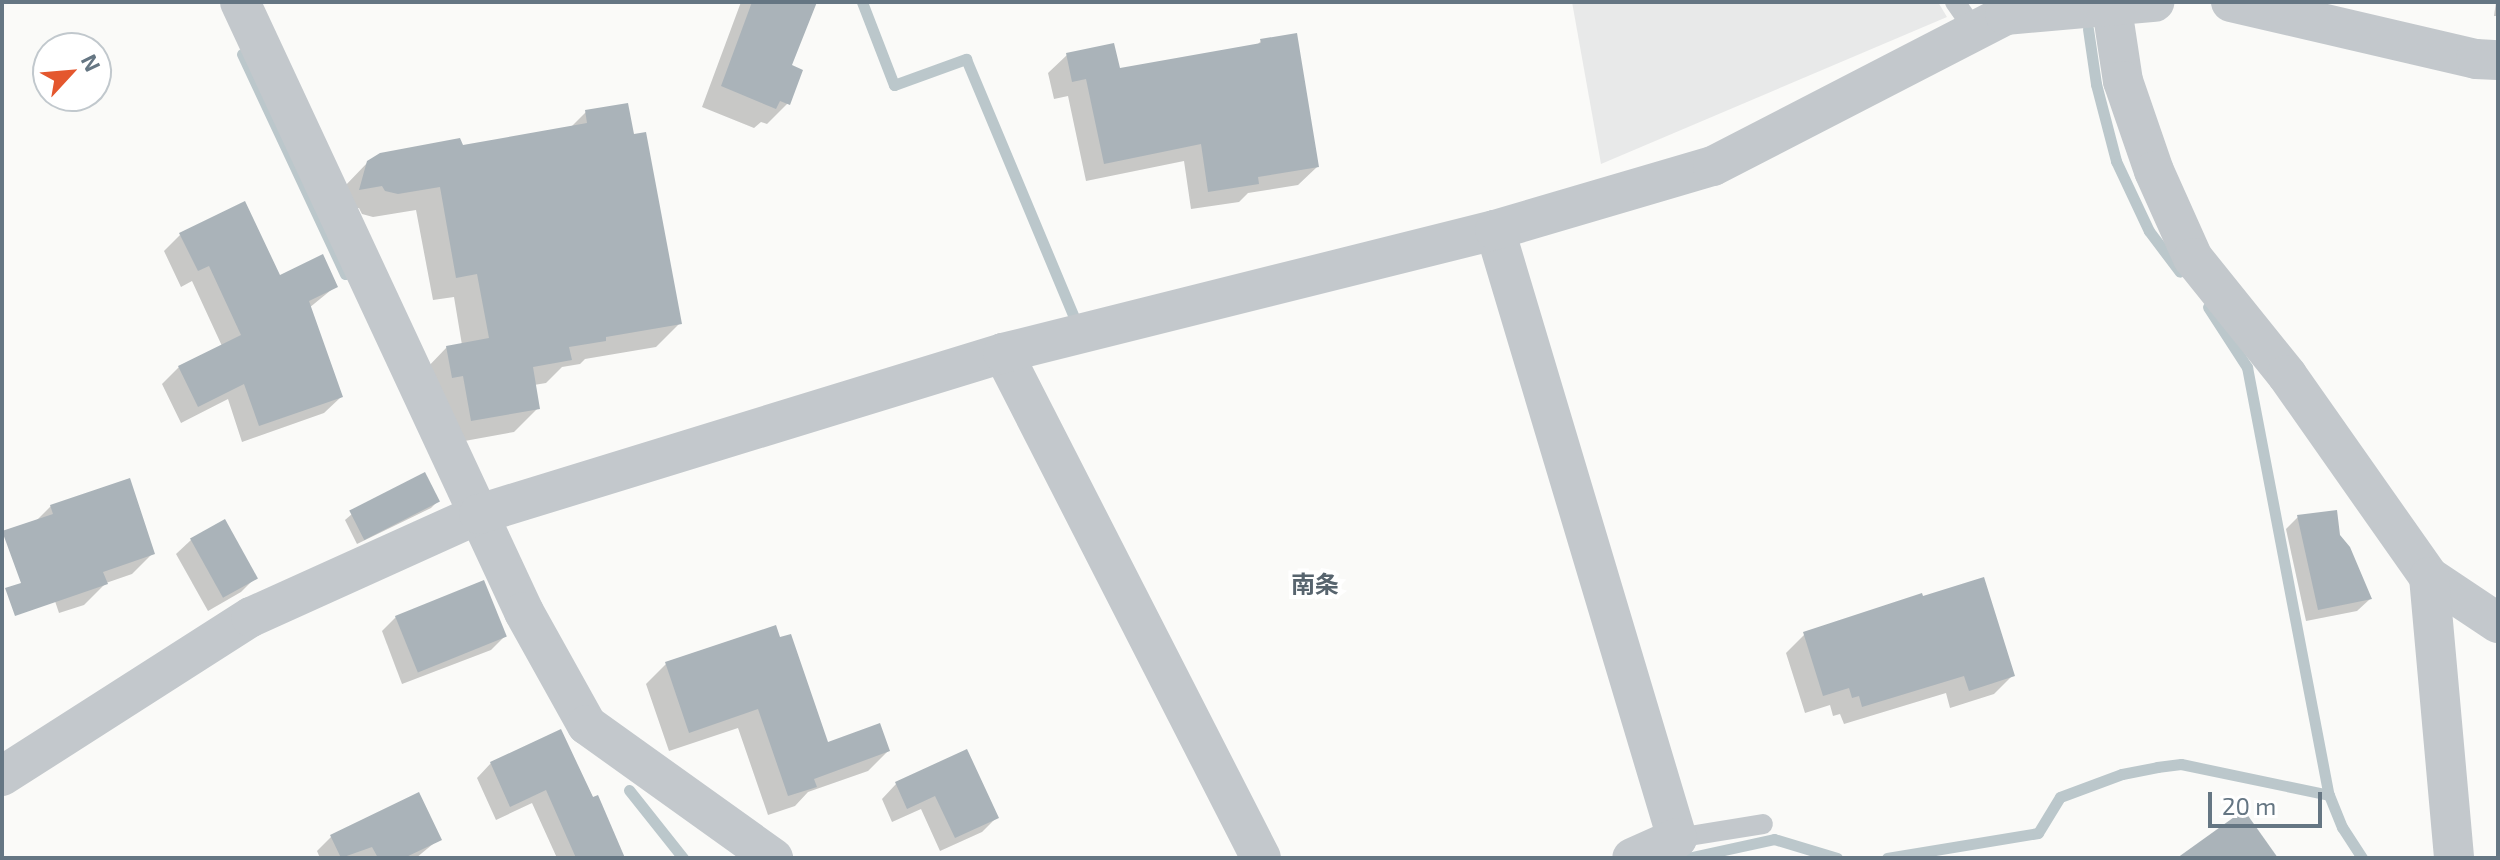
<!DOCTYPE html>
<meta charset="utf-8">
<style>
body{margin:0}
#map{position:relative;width:2500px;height:860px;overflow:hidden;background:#fafaf8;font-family:"Exo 2","Noto Sans JP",sans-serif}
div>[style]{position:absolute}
.built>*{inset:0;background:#e8e9e9}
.shadow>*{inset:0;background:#0003}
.stream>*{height:11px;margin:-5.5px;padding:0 5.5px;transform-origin:5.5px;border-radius:5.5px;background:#bbc7cb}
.building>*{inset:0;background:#aab3b9;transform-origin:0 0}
.service>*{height:20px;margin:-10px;padding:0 10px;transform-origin:10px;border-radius:10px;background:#c3c8cc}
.minor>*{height:40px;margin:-20px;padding:0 20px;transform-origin:20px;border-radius:20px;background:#c3c8cc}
span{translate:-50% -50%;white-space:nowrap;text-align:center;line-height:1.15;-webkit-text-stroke:8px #fff;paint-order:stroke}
.neighbourhood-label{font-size:24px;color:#57646e;font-weight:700}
.frame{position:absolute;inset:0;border:4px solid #657683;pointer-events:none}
.north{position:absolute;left:32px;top:32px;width:80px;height:80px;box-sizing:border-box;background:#fff;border:2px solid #c1c8cd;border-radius:50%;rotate:64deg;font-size:22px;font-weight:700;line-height:32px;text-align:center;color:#657683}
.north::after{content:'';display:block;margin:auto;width:28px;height:36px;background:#e4572e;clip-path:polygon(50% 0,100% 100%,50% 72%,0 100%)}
.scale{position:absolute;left:2208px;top:792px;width:114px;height:36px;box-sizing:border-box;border:4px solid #657683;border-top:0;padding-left:10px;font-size:24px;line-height:28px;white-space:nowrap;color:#657683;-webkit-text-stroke:6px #fff;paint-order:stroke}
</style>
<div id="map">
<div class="built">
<i style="clip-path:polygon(1572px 2px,1938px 2px,1947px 17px,1601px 164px)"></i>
</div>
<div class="shadow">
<i style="clip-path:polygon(741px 2px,814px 2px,789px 66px,788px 103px,767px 124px,761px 122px,754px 128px,702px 107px)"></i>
<i style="clip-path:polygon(2496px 2px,2498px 2px,2498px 16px,2494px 16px)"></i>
<i style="clip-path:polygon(1261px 41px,1317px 167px,1298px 185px,1248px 193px,1239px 202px,1191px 209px,1184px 161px,1086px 181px,1068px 96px,1054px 99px,1048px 73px,1067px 55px,1118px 71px,1256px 46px)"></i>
<i style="clip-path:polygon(586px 112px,680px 323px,656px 347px,585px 359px,580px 364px,562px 367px,546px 383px,534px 385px,538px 408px,514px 432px,448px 444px,424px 371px,447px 347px,462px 345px,454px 297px,433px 300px,416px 210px,373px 217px,362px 214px,359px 208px,336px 213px,344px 187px,368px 162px,570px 128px)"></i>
<i style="clip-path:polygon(180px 235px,279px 278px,336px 286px,309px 308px,341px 397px,324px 413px,242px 442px,228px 399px,181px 423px,162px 384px,179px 367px,222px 346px,192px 281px,181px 287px,164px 251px)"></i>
<i style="clip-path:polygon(438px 501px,431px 508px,357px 544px,345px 520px,352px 514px)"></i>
<i style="clip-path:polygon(51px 506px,153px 553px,132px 574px,106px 583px,84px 605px,59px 613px,30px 527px)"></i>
<i style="clip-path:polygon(2298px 517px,2338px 536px,2370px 599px,2357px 611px,2306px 621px,2286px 529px)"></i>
<i style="clip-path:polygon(224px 522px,255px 578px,241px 592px,208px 611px,176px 554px,191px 540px)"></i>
<i style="clip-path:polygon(396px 617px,505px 636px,491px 650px,402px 684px,382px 631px)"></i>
<i style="clip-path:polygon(775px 628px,826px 745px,888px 751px,868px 771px,808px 792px,795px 806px,768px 815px,738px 728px,669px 751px,646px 684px,666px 664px)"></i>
<i style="clip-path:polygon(1805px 634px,2012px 676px,1994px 694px,1950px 708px,1946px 693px,1844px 724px,1840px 714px,1833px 716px,1830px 705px,1805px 713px,1786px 653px)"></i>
<i style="clip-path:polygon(560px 731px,623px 858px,557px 858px,532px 803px,496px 820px,477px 778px,491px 763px)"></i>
<i style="clip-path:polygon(966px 752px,997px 817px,982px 832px,940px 851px,921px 809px,892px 822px,882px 799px,896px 784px)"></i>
<i style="clip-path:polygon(331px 837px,439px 839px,416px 858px,320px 858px,317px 851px)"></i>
</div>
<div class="stream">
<i style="left:862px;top:2px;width:89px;rotate:68.9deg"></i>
<i style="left:894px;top:85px;width:77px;rotate:-19.9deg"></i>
<i style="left:966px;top:59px;width:283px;rotate:67.3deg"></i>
<i style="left:2088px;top:29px;width:56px;rotate:81.7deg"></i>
<i style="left:2096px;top:84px;width:80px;rotate:75.4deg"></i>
<i style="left:2116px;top:161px;width:77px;rotate:64.8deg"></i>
<i style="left:2149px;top:231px;width:51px;rotate:52.9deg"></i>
<i style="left:242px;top:54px;width:243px;rotate:64.9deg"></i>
<i style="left:2208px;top:307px;width:72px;rotate:57deg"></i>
<i style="left:2247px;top:367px;width:436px;rotate:79.2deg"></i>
<i style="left:2329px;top:795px;width:35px;rotate:68deg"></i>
<i style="left:2342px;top:827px;width:37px;rotate:57deg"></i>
<i style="left:629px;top:790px;width:87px;rotate:51.5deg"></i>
<i style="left:1687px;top:858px;width:89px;rotate:-12.3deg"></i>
<i style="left:1774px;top:839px;width:66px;rotate:16.8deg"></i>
<i style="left:1887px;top:858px;width:153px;rotate:-9.4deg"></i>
<i style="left:2038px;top:833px;width:42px;rotate:-58.6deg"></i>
<i style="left:2060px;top:797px;width:66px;rotate:-20.4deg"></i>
<i style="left:2122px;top:774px;width:36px;rotate:-11deg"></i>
<i style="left:2157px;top:767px;width:24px;rotate:-7deg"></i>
<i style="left:2181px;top:764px;width:151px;rotate:11.8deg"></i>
</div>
<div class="building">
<i style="clip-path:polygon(752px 2px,817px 2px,792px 65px,803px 70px,790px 105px,780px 101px,776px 109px,721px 86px)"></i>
<i style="clip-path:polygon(1297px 33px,1319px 167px,1258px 177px,1259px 184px,1208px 192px,1201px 144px,1104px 164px,1086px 79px,1072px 82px,1066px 53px,1114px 43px,1120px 68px,1261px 43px,1260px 39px)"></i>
<i style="clip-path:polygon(628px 103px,634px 134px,646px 132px,682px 324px,606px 337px,606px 341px,569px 347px,572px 360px,533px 367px,540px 409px,471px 421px,463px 376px,452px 378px,446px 346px,489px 338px,477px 274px,456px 278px,440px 187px,398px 194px,385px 191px,382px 186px,359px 190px,367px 161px,380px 153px,460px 138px,463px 145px,587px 123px,585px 110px)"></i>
<i style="clip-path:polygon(245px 201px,280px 275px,323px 254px,338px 287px,309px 301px,343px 397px,259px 426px,244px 384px,198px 407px,178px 366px,241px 335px,209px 266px,198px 271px,179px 233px)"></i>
<i style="left:425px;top:472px;width:33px;height:85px;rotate:63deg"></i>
<i style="clip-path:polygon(130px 478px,155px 554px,103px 572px,108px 584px,15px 616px,5px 588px,21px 583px,2px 531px,53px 514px,50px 505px)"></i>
<i style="clip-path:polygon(2337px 510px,2340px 535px,2350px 547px,2372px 599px,2318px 610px,2297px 515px)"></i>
<i style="left:225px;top:519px;width:68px;height:40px;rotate:61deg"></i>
<i style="clip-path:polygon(1984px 577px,2015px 676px,1969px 691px,1964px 676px,1862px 707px,1859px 696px,1852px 698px,1849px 688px,1823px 696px,1803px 632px,1922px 593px,1923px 596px)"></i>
<i style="left:484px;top:580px;width:61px;height:96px;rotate:68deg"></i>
<i style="clip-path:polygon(776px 625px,780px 637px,791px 634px,828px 742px,880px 723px,890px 751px,814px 779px,817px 787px,788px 796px,758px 709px,689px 733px,665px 662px)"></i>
<i style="clip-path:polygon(561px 729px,593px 797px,598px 795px,625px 858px,576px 858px,546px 790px,510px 807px,490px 762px)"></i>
<i style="clip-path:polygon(967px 749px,999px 818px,955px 838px,935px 796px,907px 809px,895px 782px)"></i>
<i style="clip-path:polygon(419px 792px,442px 840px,404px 858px,378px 858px,372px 847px,341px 858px,330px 835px)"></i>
<i style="clip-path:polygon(2244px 810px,2278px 858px,2177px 858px)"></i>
</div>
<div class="service">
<i style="left:1955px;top:2px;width:35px;rotate:55deg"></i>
<i style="left:1677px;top:838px;width:87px;rotate:-9.2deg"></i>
</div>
<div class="minor">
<i style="left:240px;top:2px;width:673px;rotate:65.03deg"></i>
<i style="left:524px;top:612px;width:129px;rotate:60.9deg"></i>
<i style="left:587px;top:725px;width:229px;rotate:35.6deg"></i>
<i style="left:2111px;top:2px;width:80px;rotate:81.4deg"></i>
<i style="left:2123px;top:81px;width:95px;rotate:71deg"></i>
<i style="left:2154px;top:171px;width:95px;rotate:65.9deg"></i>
<i style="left:2193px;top:258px;width:150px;rotate:51.2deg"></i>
<i style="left:2287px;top:375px;width:247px;rotate:54.9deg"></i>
<i style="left:2429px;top:577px;width:83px;rotate:33.7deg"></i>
<i style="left:2231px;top:2px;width:252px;rotate:13.1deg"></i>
<i style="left:2476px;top:59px;width:22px;rotate:3deg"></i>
<i style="left:1495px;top:230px;width:635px;rotate:73.34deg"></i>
<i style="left:1677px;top:838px;width:49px;rotate:156deg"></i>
<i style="left:1003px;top:353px;width:567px;rotate:62.94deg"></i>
<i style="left:2429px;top:577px;width:282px;rotate:84.9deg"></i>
<i style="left:2px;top:776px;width:295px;rotate:-32.6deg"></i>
<i style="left:251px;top:617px;width:250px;rotate:-24.3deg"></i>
<i style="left:479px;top:514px;width:548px;rotate:-17.08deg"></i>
<i style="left:1003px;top:353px;width:507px;rotate:-14.04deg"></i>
<i style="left:1495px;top:230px;width:227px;rotate:-16.4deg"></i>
<i style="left:1713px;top:166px;width:329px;rotate:-27.3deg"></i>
<i style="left:2005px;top:15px;width:150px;rotate:-5deg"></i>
</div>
<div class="neighbourhood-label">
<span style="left:1315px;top:584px">南条</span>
</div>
<div class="frame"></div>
<div class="north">N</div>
<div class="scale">20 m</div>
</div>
